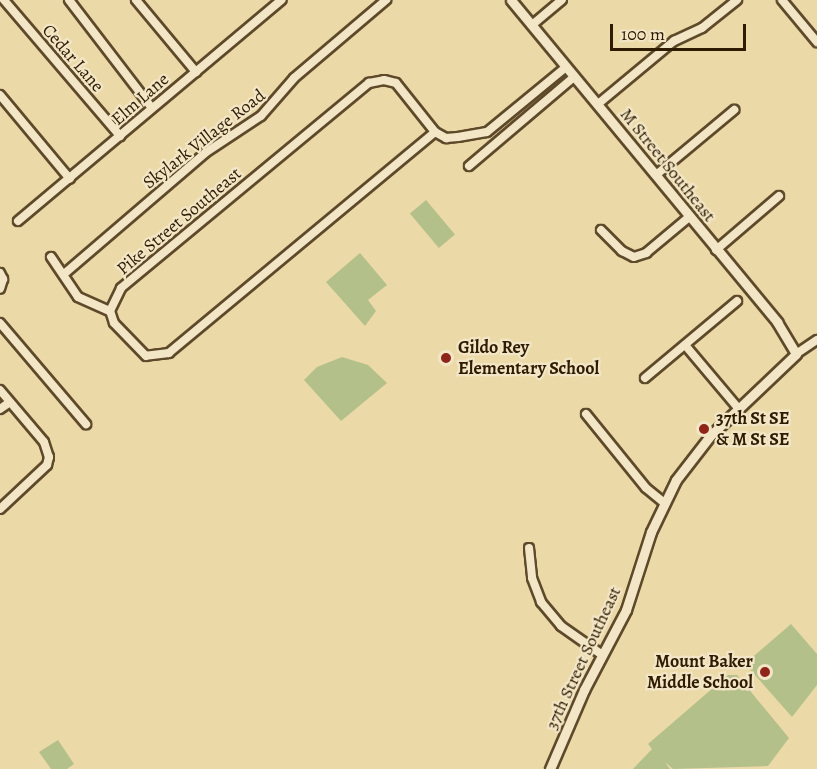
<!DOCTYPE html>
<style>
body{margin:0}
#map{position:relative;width:817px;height:769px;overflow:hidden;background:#ebd9a8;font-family:Alegreya,serif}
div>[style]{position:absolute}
.green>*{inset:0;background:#b3c08a;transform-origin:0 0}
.roads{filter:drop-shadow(2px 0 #5e4a2a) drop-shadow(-2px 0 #5e4a2a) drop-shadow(0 2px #5e4a2a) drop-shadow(0 -2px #5e4a2a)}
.minor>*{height:8px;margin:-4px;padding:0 4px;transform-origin:4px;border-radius:4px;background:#f2e6c6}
.tertiary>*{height:9px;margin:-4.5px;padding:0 4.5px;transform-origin:4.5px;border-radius:4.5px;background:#f2e6c6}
.dots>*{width:16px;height:16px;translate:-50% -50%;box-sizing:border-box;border:3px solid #f2e6c6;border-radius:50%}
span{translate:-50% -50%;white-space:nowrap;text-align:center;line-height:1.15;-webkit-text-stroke:4.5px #f2e6c6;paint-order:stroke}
.street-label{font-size:18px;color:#2f1b00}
.poi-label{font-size:18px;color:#2f1b00;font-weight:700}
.left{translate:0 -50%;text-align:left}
.right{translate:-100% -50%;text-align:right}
.scale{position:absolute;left:610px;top:24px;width:136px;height:27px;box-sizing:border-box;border:3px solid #2f1b00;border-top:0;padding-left:8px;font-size:18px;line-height:21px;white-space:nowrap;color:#2f1b00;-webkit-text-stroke:4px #f2e6c6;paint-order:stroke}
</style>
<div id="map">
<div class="green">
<i style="left:426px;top:200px;width:45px;height:21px;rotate:50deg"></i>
<i style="clip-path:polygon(360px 253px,387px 285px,368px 300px,376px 311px,365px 326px,326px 282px)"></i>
<i style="clip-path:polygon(342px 357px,368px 365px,387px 383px,341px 421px,304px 380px,317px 367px)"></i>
<i style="clip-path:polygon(791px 624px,817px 654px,817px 685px,792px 717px,748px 667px,748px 661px)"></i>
<i style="clip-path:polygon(728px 675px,737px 675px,789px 738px,768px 766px,673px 769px,665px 762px,670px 769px,633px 769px,652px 749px,648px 744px)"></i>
<i style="clip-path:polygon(58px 740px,74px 764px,67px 769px,51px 769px,39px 752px)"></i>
</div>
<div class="roads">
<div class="minor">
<i style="left:4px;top:0;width:179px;rotate:49.5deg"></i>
<i style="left:69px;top:0;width:136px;rotate:52.5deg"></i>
<i style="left:136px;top:0;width:94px;rotate:50.2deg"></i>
<i style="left:782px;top:0;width:55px;rotate:50.2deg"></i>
<i style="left:532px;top:25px;width:39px;rotate:-40deg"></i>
<i style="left:0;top:95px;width:109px;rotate:50.2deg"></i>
<i style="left:598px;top:104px;width:99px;rotate:-39.7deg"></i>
<i style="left:674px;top:41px;width:31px;rotate:-25deg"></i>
<i style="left:702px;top:28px;width:45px;rotate:-38.7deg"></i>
<i style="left:435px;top:132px;width:346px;rotate:140.3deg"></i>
<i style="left:169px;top:353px;width:23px;rotate:173deg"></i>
<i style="left:146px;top:356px;width:46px;rotate:-134.1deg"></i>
<i style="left:114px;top:323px;width:13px;rotate:-108deg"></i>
<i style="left:110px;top:311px;width:25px;rotate:-64deg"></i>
<i style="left:121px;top:288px;width:322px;rotate:-39.6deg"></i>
<i style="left:369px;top:83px;width:15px;rotate:-11deg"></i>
<i style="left:384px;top:80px;width:12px;rotate:14deg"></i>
<i style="left:396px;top:83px;width:63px;rotate:51.5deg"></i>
<i style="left:435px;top:132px;width:13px;rotate:29deg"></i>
<i style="left:446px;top:138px;width:12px;rotate:-5deg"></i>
<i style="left:458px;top:137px;width:29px;rotate:-10deg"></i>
<i style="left:487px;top:132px;width:102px;rotate:-39.4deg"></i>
<i style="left:469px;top:166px;width:138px;rotate:-40.3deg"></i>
<i style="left:656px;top:175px;width:102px;rotate:-39.8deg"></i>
<i style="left:18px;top:221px;width:344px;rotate:-40deg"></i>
<i style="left:601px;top:230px;width:30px;rotate:45deg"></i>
<i style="left:622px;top:251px;width:13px;rotate:27deg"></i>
<i style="left:634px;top:257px;width:13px;rotate:-18deg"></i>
<i style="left:646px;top:253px;width:56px;rotate:-39.9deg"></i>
<i style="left:716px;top:250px;width:83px;rotate:-40.6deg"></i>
<i style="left:51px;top:257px;width:48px;rotate:56deg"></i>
<i style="left:78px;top:297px;width:35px;rotate:24deg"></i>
<i style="left:0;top:273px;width:7px;rotate:63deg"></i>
<i style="left:3px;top:279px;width:10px;rotate:107deg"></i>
<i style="left:64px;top:274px;width:186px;rotate:-40.6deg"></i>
<i style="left:205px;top:153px;width:67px;rotate:-33.5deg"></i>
<i style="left:261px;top:116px;width:50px;rotate:-49deg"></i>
<i style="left:294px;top:78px;width:121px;rotate:-40.3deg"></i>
<i style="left:0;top:323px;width:133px;rotate:49.6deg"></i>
<i style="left:685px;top:345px;width:82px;rotate:49.9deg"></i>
<i style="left:796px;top:354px;width:25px;rotate:-34deg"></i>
<i style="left:645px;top:378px;width:120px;rotate:-39.9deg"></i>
<i style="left:0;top:390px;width:68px;rotate:49.8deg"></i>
<i style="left:44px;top:442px;width:16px;rotate:72deg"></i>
<i style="left:49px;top:457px;width:8px;rotate:104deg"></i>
<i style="left:47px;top:465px;width:64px;rotate:136.9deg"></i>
<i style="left:0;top:409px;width:12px;rotate:-35deg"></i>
<i style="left:586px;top:414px;width:95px;rotate:51deg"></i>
<i style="left:646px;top:488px;width:22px;rotate:39deg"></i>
<i style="left:529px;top:548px;width:30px;rotate:84deg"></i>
<i style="left:532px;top:578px;width:26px;rotate:69deg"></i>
<i style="left:541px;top:602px;width:31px;rotate:50deg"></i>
<i style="left:561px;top:626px;width:49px;rotate:35deg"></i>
</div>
<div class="tertiary">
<i style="left:511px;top:0;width:418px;rotate:50.4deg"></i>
<i style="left:777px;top:322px;width:37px;rotate:59deg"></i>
<i style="left:796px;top:354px;width:119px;rotate:136.4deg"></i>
<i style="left:710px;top:436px;width:56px;rotate:127.7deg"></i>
<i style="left:676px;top:480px;width:58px;rotate:115.7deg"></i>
<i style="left:651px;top:532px;width:82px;rotate:107.8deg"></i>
<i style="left:626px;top:610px;width:90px;rotate:117.7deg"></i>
<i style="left:584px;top:690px;width:86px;rotate:113.3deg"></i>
</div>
</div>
<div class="dots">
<i style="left:446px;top:358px;background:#8f2418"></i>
<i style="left:704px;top:429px;background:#8f2418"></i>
<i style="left:765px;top:672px;background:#8f2418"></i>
</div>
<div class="street-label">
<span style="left:73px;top:58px;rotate:49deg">Cedar Lane</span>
<span style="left:140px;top:99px;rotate:-41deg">Elm Lane</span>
<span style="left:204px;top:139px;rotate:-38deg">Skylark Village Road</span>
<span style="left:668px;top:165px;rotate:51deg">M Street Southeast</span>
<span style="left:179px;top:221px;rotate:-40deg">Pike Street Southeast</span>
<span style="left:583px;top:658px;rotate:-65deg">37th Street Southeast</span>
</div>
<div class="poi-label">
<span class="left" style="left:458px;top:358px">Gildo Rey<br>Elementary School</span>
<span class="left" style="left:716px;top:429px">37th St SE<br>&amp; M St SE</span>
<span class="right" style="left:753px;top:672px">Mount Baker<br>Middle School</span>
</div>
<div class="scale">100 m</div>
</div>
